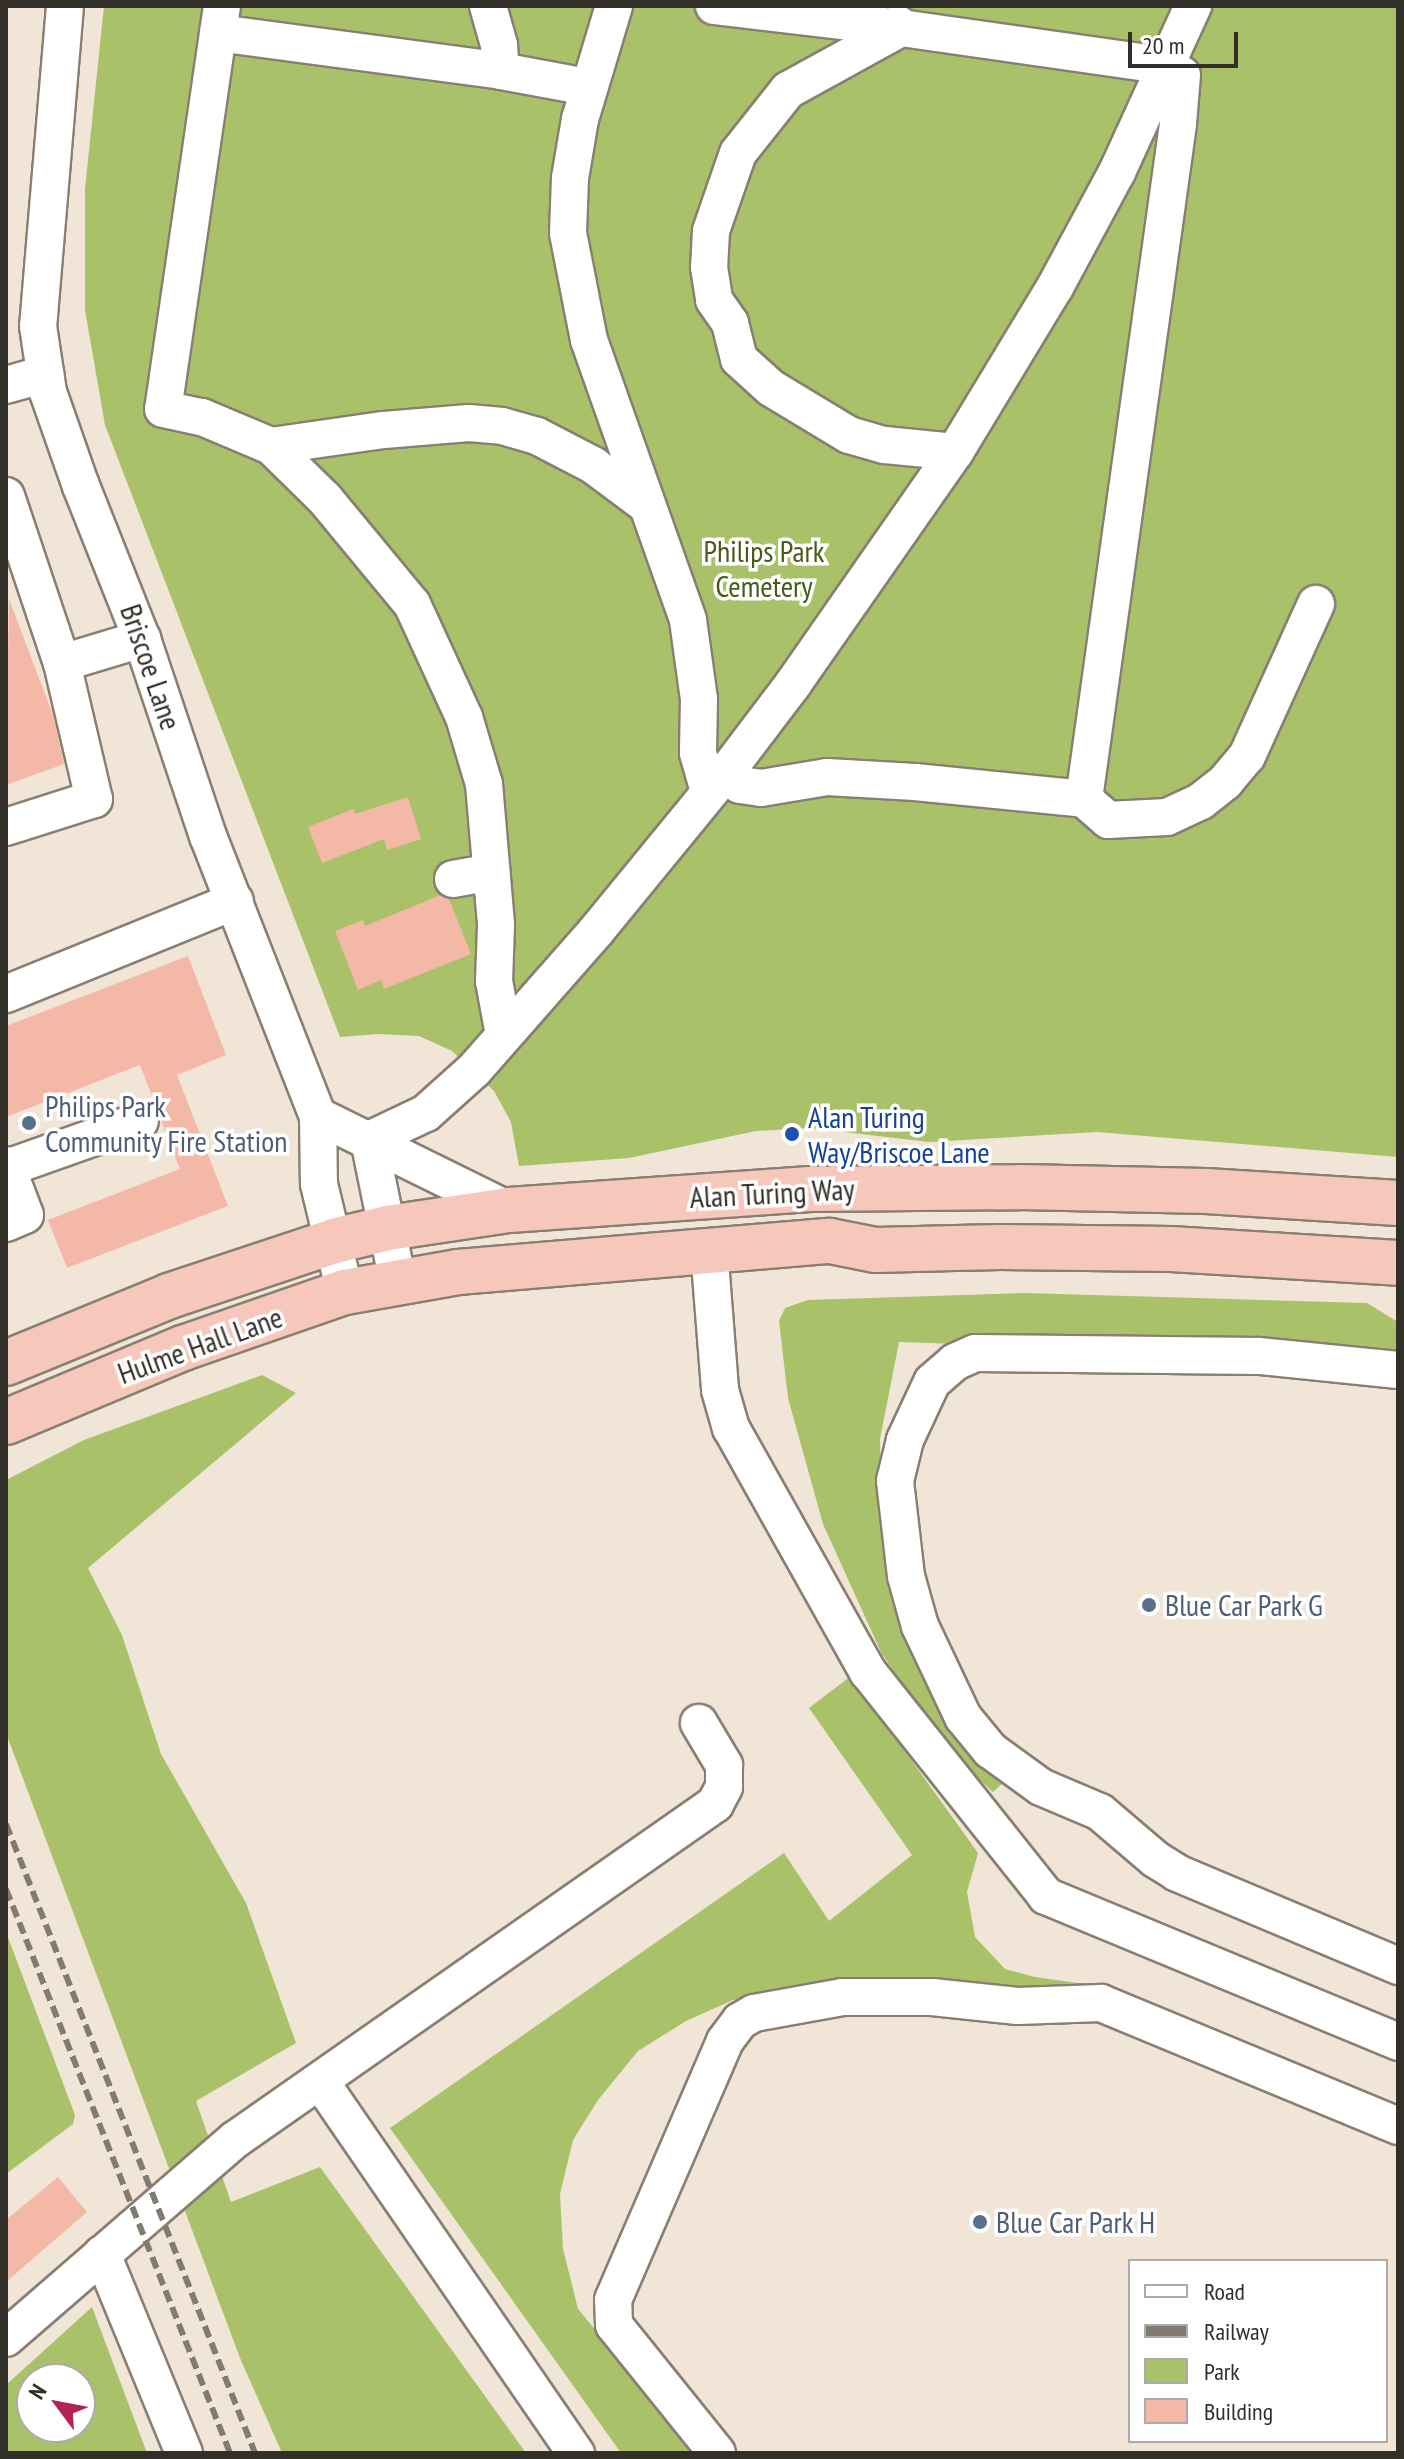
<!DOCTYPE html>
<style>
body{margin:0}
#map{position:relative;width:1404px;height:2459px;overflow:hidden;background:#f0e5d6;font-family:"PT Sans Narrow",sans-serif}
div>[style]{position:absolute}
.green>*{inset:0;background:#a9c169}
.building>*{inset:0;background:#f4b9a6}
.roads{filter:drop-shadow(2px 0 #897f71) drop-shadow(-2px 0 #897f71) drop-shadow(0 2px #897f71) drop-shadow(0 -2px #897f71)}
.minor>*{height:36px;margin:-18px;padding:0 18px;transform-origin:18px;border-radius:18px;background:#fff}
.highway>*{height:44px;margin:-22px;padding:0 22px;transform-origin:22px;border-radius:22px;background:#f6c8bb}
.rail>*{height:6px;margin-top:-3px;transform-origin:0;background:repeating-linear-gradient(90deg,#827b71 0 12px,transparent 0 18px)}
.dots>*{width:22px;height:22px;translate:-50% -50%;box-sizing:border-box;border:4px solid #fff;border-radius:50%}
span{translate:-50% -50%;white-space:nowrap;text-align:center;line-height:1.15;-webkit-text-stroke:7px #fff;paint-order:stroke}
.park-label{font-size:30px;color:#4a5a17}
.street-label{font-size:30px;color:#322e28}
.service-label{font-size:30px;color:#4e5e75}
.left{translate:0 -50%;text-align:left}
.transit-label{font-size:30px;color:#164399}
.frame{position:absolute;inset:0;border:8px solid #322e28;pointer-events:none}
.legend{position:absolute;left:1128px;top:2259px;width:260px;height:184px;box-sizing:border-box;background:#fff;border:2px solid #adaba9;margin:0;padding:10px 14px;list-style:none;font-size:24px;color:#322e28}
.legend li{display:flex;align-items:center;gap:16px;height:40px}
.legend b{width:40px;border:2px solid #adaba9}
.north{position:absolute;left:16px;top:2363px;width:80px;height:80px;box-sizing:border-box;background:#fff;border:2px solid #adaba9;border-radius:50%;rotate:302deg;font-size:22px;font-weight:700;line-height:32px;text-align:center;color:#322e28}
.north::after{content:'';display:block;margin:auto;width:28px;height:36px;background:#b32252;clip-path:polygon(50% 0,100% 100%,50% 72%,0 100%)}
.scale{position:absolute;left:1128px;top:32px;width:110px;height:36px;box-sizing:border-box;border:4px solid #322e28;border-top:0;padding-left:10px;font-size:24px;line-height:28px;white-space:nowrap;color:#322e28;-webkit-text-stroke:6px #fff;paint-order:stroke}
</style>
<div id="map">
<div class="green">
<i style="clip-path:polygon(104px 6px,1398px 6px,1398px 1157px,1097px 1132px,929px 1142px,810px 1128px,756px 1131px,629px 1158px,519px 1166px,511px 1122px,494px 1091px,452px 1051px,419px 1036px,378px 1034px,340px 1037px,105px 425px,85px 310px,85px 189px)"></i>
<i style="clip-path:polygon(1025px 1293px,1367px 1303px,1398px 1322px,1398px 1359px,899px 1342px,880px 1439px,882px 1542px,917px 1668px,949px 1726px,1006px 1780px,993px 1792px,943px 1747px,881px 1652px,823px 1524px,788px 1398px,779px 1321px,785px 1308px,808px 1300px)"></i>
<i style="clip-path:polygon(262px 1375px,296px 1393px,88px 1568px,122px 1635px,161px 1754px,246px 1903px,296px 2043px,196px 2101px,231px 2202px,320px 2167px,526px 2453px,282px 2453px,240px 2358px,6px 1733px,6px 1480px,84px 1440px)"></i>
<i style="clip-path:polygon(851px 1676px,978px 1853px,967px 1892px,975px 1937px,1005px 1969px,1035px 1977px,1091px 1985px,1027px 1992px,919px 1978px,818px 1985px,733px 2000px,686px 2021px,638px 2051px,598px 2100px,573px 2140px,560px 2194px,563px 2249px,578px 2309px,698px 2453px,621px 2453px,390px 2128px,784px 1853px,829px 1921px,912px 1855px,809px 1708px)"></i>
<i style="clip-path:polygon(6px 1932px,75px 2115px,73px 2124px,6px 2174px)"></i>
<i style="clip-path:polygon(evenodd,92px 2307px,147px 2453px,6px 2453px,6px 2385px,92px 2307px,32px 2379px,80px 2379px,80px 2427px,32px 2427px,32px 2379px)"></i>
</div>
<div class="building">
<i style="clip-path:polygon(9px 599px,53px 715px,64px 764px,6px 785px)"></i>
<i style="clip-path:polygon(408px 797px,421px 839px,387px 850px,384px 839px,322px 863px,308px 827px,353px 809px,355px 814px)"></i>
<i style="clip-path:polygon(441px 895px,449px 899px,471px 954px,384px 989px,381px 980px,358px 990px,335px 931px,363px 920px,365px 926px)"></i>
<i style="clip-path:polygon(188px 956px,226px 1055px,177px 1075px,228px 1206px,67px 1268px,48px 1220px,180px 1169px,140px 1065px,6px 1117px,6px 1026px)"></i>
<i style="clip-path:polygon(58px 2177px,87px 2212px,6px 2282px,6px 2220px)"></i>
</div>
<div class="roads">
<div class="minor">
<i style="left:65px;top:6px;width:321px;rotate:94.8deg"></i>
<i style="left:38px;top:326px;width:67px;rotate:81.4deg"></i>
<i style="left:48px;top:392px;width:100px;rotate:70.7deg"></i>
<i style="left:81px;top:486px;width:165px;rotate:68.3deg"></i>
<i style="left:142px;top:639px;width:208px;rotate:71.5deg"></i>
<i style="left:208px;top:836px;width:301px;rotate:68.6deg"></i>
<i style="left:318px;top:1116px;width:68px;rotate:89.2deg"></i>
<i style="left:319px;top:1184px;width:111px;rotate:76.5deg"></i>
<i style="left:222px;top:6px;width:407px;rotate:98.3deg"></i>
<i style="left:163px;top:409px;width:40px;rotate:12deg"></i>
<i style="left:202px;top:417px;width:75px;rotate:22.8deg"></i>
<i style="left:271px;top:446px;width:76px;rotate:44.5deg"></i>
<i style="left:325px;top:499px;width:136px;rotate:50.4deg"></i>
<i style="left:412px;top:604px;width:124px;rotate:65.3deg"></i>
<i style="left:464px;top:717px;width:70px;rotate:73.4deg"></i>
<i style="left:484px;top:784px;width:142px;rotate:85.1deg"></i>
<i style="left:496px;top:925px;width:56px;rotate:92deg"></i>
<i style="left:494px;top:981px;width:55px;rotate:79.5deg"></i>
<i style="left:488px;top:6px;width:41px;rotate:74.2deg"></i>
<i style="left:499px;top:45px;width:26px;rotate:86deg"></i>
<i style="left:501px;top:71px;width:87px;rotate:10.5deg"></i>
<i style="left:614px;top:6px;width:118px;rotate:106.7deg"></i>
<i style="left:580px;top:119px;width:60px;rotate:99.6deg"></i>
<i style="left:570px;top:178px;width:55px;rotate:92.1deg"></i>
<i style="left:568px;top:233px;width:109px;rotate:78.9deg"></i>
<i style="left:589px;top:340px;width:297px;rotate:70.5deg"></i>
<i style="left:688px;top:620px;width:80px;rotate:82.1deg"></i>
<i style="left:699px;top:699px;width:54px;rotate:91.1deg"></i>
<i style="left:698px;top:753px;width:41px;rotate:74.2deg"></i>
<i style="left:714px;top:6px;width:188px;rotate:6.7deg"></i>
<i style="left:901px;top:28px;width:269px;rotate:8.1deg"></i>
<i style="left:1167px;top:66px;width:17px;rotate:31deg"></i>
<i style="left:1182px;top:75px;width:49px;rotate:94.7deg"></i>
<i style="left:1178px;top:124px;width:682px;rotate:97.93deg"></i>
<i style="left:898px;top:24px;width:5px;rotate:53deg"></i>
<i style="left:901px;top:28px;width:129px;rotate:151.2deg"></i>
<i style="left:788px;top:90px;width:80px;rotate:128.4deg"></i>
<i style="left:738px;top:153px;width:83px;rotate:109.1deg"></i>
<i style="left:711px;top:231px;width:36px;rotate:93deg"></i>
<i style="left:709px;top:267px;width:33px;rotate:81deg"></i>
<i style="left:714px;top:300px;width:28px;rotate:55deg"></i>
<i style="left:730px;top:323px;width:37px;rotate:76deg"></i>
<i style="left:739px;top:359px;width:43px;rotate:42.2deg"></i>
<i style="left:771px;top:388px;width:91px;rotate:31.1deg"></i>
<i style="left:849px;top:435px;width:37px;rotate:16deg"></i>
<i style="left:885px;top:445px;width:70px;rotate:5.7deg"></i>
<i style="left:218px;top:33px;width:286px;rotate:7.6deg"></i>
<i style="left:6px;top:385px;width:41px;rotate:-15.8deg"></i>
<i style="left:271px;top:446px;width:114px;rotate:-8.1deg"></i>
<i style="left:384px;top:430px;width:85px;rotate:-4.7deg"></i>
<i style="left:469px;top:423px;width:33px;rotate:5deg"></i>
<i style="left:502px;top:426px;width:36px;rotate:16deg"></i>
<i style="left:537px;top:436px;width:63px;rotate:27.4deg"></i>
<i style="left:593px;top:465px;width:64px;rotate:36.7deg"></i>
<i style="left:6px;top:496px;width:176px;rotate:71.5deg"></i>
<i style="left:62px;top:663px;width:140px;rotate:76.8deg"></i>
<i style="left:94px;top:799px;width:92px;rotate:162.3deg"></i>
<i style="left:62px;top:663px;width:84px;rotate:-16.7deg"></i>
<i style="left:724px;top:775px;width:19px;rotate:32deg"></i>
<i style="left:740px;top:785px;width:21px;rotate:8deg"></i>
<i style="left:761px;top:788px;width:67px;rotate:-9.5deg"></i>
<i style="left:827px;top:777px;width:88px;rotate:3.3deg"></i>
<i style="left:915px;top:782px;width:170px;rotate:5.7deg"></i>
<i style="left:1084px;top:799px;width:32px;rotate:41deg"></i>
<i style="left:1108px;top:820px;width:59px;rotate:-2.9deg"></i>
<i style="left:1167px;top:817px;width:38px;rotate:-25deg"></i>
<i style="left:1201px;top:801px;width:31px;rotate:-38deg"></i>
<i style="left:1225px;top:782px;width:34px;rotate:-50deg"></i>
<i style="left:1247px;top:756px;width:167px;rotate:-65.6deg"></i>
<i style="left:453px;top:879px;width:39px;rotate:-10deg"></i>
<i style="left:6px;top:994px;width:247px;rotate:-22.1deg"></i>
<i style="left:318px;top:1116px;width:213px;rotate:26.2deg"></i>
<i style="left:369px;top:1140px;width:63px;rotate:-25.3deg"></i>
<i style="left:426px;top:1113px;width:64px;rotate:-41.9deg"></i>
<i style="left:474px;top:1070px;width:186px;rotate:-48.7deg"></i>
<i style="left:597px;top:930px;width:200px;rotate:-50.7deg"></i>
<i style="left:724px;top:775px;width:114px;rotate:-52.8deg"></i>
<i style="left:793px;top:684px;width:283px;rotate:-55.1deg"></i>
<i style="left:955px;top:452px;width:193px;rotate:-58.8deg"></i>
<i style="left:1055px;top:287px;width:131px;rotate:-61.7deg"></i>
<i style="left:1117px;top:172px;width:183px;rotate:-65.4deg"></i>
<i style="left:369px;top:1140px;width:145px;rotate:78.5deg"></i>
<i style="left:6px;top:1165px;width:53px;rotate:69.2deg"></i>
<i style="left:25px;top:1215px;width:21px;rotate:157deg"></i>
<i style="left:7px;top:1168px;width:141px;rotate:-19.5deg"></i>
<i style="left:709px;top:1249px;width:141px;rotate:85.5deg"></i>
<i style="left:720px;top:1390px;width:40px;rotate:74deg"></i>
<i style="left:731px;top:1428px;width:280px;rotate:60.7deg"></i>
<i style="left:868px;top:1672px;width:286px;rotate:51.5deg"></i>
<i style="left:1046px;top:1896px;width:381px;rotate:22.5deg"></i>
<i style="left:1398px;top:1370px;width:140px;rotate:-174.2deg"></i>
<i style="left:1259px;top:1356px;width:284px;rotate:-179.4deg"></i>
<i style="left:975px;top:1353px;width:22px;rotate:156deg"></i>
<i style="left:955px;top:1362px;width:30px;rotate:139deg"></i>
<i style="left:932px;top:1382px;width:64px;rotate:115deg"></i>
<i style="left:905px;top:1440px;width:42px;rotate:103.7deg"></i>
<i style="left:895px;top:1481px;width:96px;rotate:83.4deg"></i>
<i style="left:906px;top:1576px;width:52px;rotate:74.4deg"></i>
<i style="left:920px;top:1626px;width:101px;rotate:64.7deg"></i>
<i style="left:963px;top:1717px;width:43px;rotate:50.7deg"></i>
<i style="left:990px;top:1750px;width:63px;rotate:36deg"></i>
<i style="left:1041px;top:1787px;width:64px;rotate:23deg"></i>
<i style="left:1100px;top:1812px;width:72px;rotate:40.5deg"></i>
<i style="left:1155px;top:1859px;width:26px;rotate:32deg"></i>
<i style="left:1177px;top:1873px;width:240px;rotate:22.8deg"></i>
<i style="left:320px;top:2081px;width:452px;rotate:55.5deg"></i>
<i style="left:102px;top:2254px;width:215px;rotate:67.6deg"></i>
<i style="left:6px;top:2338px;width:304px;rotate:-40.9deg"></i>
<i style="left:236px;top:2139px;width:585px;rotate:-34.97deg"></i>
<i style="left:715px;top:1804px;width:19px;rotate:-62deg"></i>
<i style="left:724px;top:1787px;width:22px;rotate:-90deg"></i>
<i style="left:724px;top:1765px;width:49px;rotate:-120.8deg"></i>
<i style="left:717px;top:2453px;width:164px;rotate:-128.8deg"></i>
<i style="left:614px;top:2325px;width:25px;rotate:-92deg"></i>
<i style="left:613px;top:2300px;width:282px;rotate:-66.6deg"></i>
<i style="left:725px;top:2041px;width:25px;rotate:-53deg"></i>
<i style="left:740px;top:2021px;width:16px;rotate:-30deg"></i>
<i style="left:754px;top:2013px;width:90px;rotate:-10.2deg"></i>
<i style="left:843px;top:1997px;width:89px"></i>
<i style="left:932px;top:1997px;width:86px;rotate:6deg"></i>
<i style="left:1018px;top:2006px;width:83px;rotate:-2.1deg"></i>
<i style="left:1101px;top:2003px;width:321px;rotate:22.5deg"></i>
</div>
<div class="highway">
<i style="left:6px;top:1363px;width:176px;rotate:-22.3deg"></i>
<i style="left:169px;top:1296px;width:174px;rotate:-18.4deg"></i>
<i style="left:334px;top:1241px;width:56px;rotate:-13.5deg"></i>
<i style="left:388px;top:1228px;width:122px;rotate:-8.5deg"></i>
<i style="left:509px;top:1210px;width:302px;rotate:-4deg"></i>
<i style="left:810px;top:1189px;width:210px;rotate:-0.5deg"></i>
<i style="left:1020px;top:1187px;width:186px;rotate:1.2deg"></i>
<i style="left:1206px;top:1191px;width:192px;rotate:3.6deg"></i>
<i style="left:6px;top:1422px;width:192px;rotate:-22.7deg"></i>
<i style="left:183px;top:1348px;width:171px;rotate:-19.1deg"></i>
<i style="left:345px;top:1292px;width:115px;rotate:-10deg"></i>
<i style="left:458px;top:1272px;width:373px;rotate:-4.8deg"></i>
<i style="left:830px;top:1241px;width:47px;rotate:11.1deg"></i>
<i style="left:876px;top:1250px;width:125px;rotate:-1.4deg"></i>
<i style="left:1001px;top:1247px;width:170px;rotate:0.7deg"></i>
<i style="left:1171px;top:1249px;width:227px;rotate:3.5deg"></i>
</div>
</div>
<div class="rail">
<i style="left:6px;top:1824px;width:676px;rotate:68.4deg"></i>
<i style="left:6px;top:1889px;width:607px;rotate:68.34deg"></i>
</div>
<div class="dots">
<i style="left:29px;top:1123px;background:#5c6f8a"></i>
<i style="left:792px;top:1134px;background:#1a4fb4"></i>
<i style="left:1149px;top:1605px;background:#5c6f8a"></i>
<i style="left:980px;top:2222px;background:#5c6f8a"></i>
</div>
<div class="park-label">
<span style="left:764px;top:568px">Philips Park<br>Cemetery</span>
</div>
<div class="street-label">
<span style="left:151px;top:667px;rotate:71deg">Briscoe Lane</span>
<span style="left:772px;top:1193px;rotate:-3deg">Alan Turing Way</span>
<span style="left:200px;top:1345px;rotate:-20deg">Hulme Hall Lane</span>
</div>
<div class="service-label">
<span class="left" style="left:45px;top:1123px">Philips Park<br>Community Fire Station</span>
<span class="left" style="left:1165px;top:1605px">Blue Car Park G</span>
<span class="left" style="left:996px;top:2222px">Blue Car Park H</span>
</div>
<div class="transit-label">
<span class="left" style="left:808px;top:1134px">Alan Turing<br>Way/Briscoe Lane</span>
</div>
<div class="frame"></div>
<ul class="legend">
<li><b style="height:10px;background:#fff"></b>Road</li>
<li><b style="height:10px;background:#827b71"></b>Railway</li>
<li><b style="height:22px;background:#a9c169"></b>Park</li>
<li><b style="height:22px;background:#f4b9a6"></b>Building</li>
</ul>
<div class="north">N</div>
<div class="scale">20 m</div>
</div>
